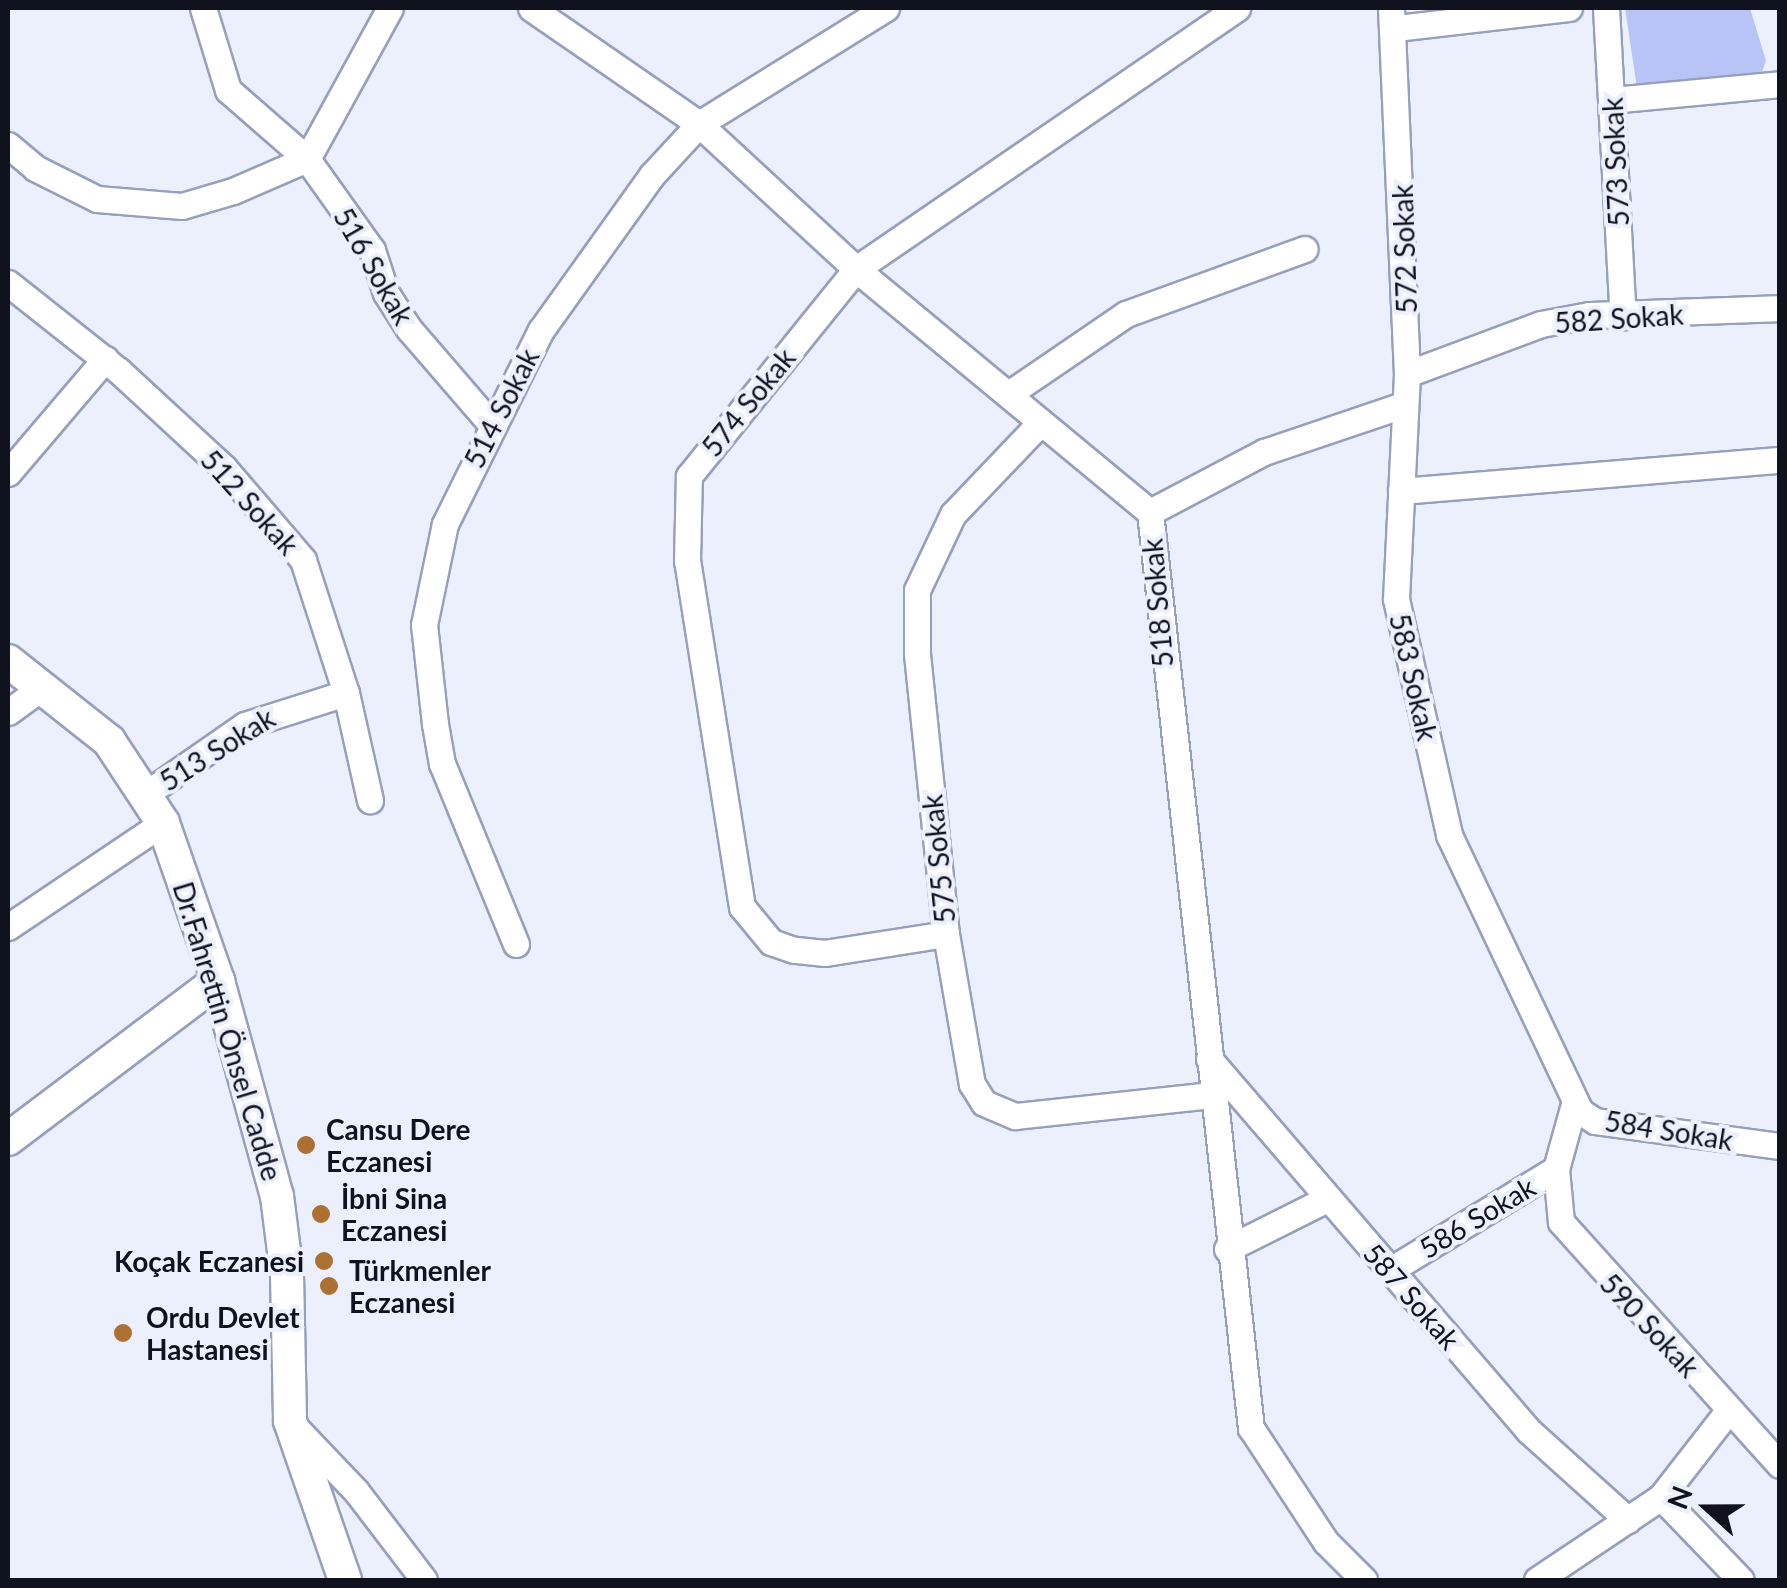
<!DOCTYPE html>
<meta charset="utf-8">
<style>
body{margin:0}
#map{position:relative;width:1787px;height:1588px;overflow:hidden;background:#eceffc;font-family:Lato,sans-serif}
div>[style]{position:absolute}
.green>*{inset:0;background:#b8c4f6}
.roads{filter:drop-shadow(2px 0 #979fbd) drop-shadow(-2px 0 #979fbd) drop-shadow(0 2px #979fbd) drop-shadow(0 -2px #979fbd)}
.minor>*{height:25px;margin:-12.5px;padding:0 12.5px;transform-origin:12.5px;border-radius:12.5px;background:#fff}
.tertiary>*{height:32px;margin:-16px;padding:0 16px;transform-origin:16px;border-radius:16px;background:#fff}
.dots>*{width:28px;height:28px;translate:-50% -50%;box-sizing:border-box;border:5px solid #eceffc;border-radius:50%}
span{translate:-50% -50%;white-space:nowrap;text-align:center;line-height:1.15;-webkit-text-stroke:8px #eceffc;paint-order:stroke}
.street-label{font-size:28px;color:#10121d}
.poi-label{font-size:28px;color:#10121d;font-weight:700}
.left{translate:0 -50%;text-align:left}
.right{translate:-100% -50%;text-align:right}
.frame{position:absolute;inset:0;border:10px solid #10121d;pointer-events:none}
.north{position:absolute;left:1657px;top:1458px;width:100px;height:100px;-webkit-text-stroke:8px #eceffc;paint-order:stroke;rotate:291deg;font-size:28px;font-weight:700;line-height:40px;text-align:center;color:#10121d}
.north::after{content:'';display:block;margin:auto;width:35px;height:45px;background:#10121d;clip-path:polygon(50% 0,100% 100%,50% 72%,0 100%)}
</style>
<div id="map">
<div class="green">
<i style="clip-path:polygon(1625px 8px,1750px 8px,1766px 61px,1761px 74px,1637px 88px)"></i>
</div>
<div class="roads">
<div class="minor">
<i style="left:203px;top:8px;width:86px;rotate:73deg"></i>
<i style="left:228px;top:90px;width:105px;rotate:41.1deg"></i>
<i style="left:307px;top:159px;width:112px;rotate:54.5deg"></i>
<i style="left:372px;top:250px;width:45px;rotate:72deg"></i>
<i style="left:386px;top:293px;width:43px;rotate:57.4deg"></i>
<i style="left:409px;top:329px;width:125px;rotate:49.2deg"></i>
<i style="left:531px;top:8px;width:204px;rotate:34.6deg"></i>
<i style="left:699px;top:124px;width:214px;rotate:42.7deg"></i>
<i style="left:856px;top:269px;width:381px;rotate:39.6deg"></i>
<i style="left:1150px;top:512px;width:922px;rotate:83.71deg"></i>
<i style="left:1251px;top:1428px;width:136px;rotate:56.7deg"></i>
<i style="left:1326px;top:1542px;width:54px;rotate:45deg"></i>
<i style="left:1391px;top:8px;width:366px;rotate:87.5deg"></i>
<i style="left:1407px;top:374px;width:225px;rotate:92.8deg"></i>
<i style="left:1396px;top:599px;width:242px;rotate:77.3deg"></i>
<i style="left:1449px;top:835px;width:306px;rotate:64.6deg"></i>
<i style="left:1580px;top:1111px;width:18px;rotate:34deg"></i>
<i style="left:1595px;top:1121px;width:187px;rotate:7.7deg"></i>
<i style="left:1606px;top:8px;width:309px;rotate:86.9deg"></i>
<i style="left:1397px;top:28px;width:173px;rotate:-6.6deg"></i>
<i style="left:1612px;top:100px;width:169px;rotate:-5.4deg"></i>
<i style="left:8px;top:145px;width:35px;rotate:40deg"></i>
<i style="left:35px;top:168px;width:69px;rotate:26.6deg"></i>
<i style="left:97px;top:199px;width:85px;rotate:4.7deg"></i>
<i style="left:182px;top:206px;width:53px;rotate:-16.4deg"></i>
<i style="left:233px;top:191px;width:81px;rotate:-23.4deg"></i>
<i style="left:307px;top:159px;width:172px;rotate:-61.2deg"></i>
<i style="left:8px;top:283px;width:142px;rotate:38.4deg"></i>
<i style="left:119px;top:371px;width:143px;rotate:42.7deg"></i>
<i style="left:224px;top:468px;width:121px;rotate:49.3deg"></i>
<i style="left:303px;top:560px;width:140px;rotate:72.1deg"></i>
<i style="left:346px;top:693px;width:110px;rotate:77.4deg"></i>
<i style="left:1407px;top:374px;width:143px;rotate:-20.5deg"></i>
<i style="left:1541px;top:324px;width:49px;rotate:-10.6deg"></i>
<i style="left:1589px;top:315px;width:191px;rotate:-2.1deg"></i>
<i style="left:1010px;top:393px;width:140px;rotate:-34.3deg"></i>
<i style="left:1126px;top:314px;width:190px;rotate:-20deg"></i>
<i style="left:1041px;top:422px;width:127px;rotate:133.7deg"></i>
<i style="left:953px;top:514px;width:84px;rotate:115.3deg"></i>
<i style="left:917px;top:590px;width:64px;rotate:90deg"></i>
<i style="left:917px;top:654px;width:281px;rotate:84.1deg"></i>
<i style="left:946px;top:934px;width:152px;rotate:80.2deg"></i>
<i style="left:972px;top:1084px;width:22px;rotate:58deg"></i>
<i style="left:984px;top:1103px;width:34px;rotate:23deg"></i>
<i style="left:1015px;top:1116px;width:197px;rotate:-6.1deg"></i>
<i style="left:8px;top:473px;width:150px;rotate:-49.6deg"></i>
<i style="left:1401px;top:491px;width:380px;rotate:-4.7deg"></i>
<i style="left:1150px;top:512px;width:129px;rotate:-27.8deg"></i>
<i style="left:1264px;top:452px;width:147px;rotate:-18.7deg"></i>
<i style="left:8px;top:712px;width:41px;rotate:-36deg"></i>
<i style="left:147px;top:793px;width:119px;rotate:-34.8deg"></i>
<i style="left:245px;top:725px;width:106px;rotate:-17.6deg"></i>
<i style="left:8px;top:927px;width:187px;rotate:-33.9deg"></i>
<i style="left:946px;top:934px;width:122px;rotate:171.1deg"></i>
<i style="left:825px;top:953px;width:31px;rotate:-174deg"></i>
<i style="left:794px;top:950px;width:24px;rotate:-161deg"></i>
<i style="left:771px;top:942px;width:45px;rotate:-129.6deg"></i>
<i style="left:742px;top:907px;width:350px;rotate:-99deg"></i>
<i style="left:687px;top:561px;width:85px;rotate:-88.7deg"></i>
<i style="left:689px;top:476px;width:266px;rotate:-51.1deg"></i>
<i style="left:856px;top:269px;width:462px;rotate:-34.4deg"></i>
<i style="left:516px;top:944px;width:195px;rotate:-112.3deg"></i>
<i style="left:442px;top:764px;width:41px;rotate:-99.9deg"></i>
<i style="left:435px;top:724px;width:100px;rotate:-96.3deg"></i>
<i style="left:424px;top:625px;width:103px;rotate:-78.3deg"></i>
<i style="left:445px;top:524px;width:216px;rotate:-63.7deg"></i>
<i style="left:541px;top:330px;width:191px;rotate:-54.4deg"></i>
<i style="left:652px;top:175px;width:69px;rotate:-47.3deg"></i>
<i style="left:699px;top:124px;width:220px;rotate:-31.8deg"></i>
<i style="left:1209px;top:1059px;width:491px;rotate:49.3deg"></i>
<i style="left:1529px;top:1431px;width:133px;rotate:42deg"></i>
<i style="left:1574px;top:1104px;width:67px;rotate:105.5deg"></i>
<i style="left:1556px;top:1169px;width:53px;rotate:84.6deg"></i>
<i style="left:1561px;top:1222px;width:327px;rotate:48deg"></i>
<i style="left:1227px;top:1249px;width:110px;rotate:-26.6deg"></i>
<i style="left:1392px;top:1269px;width:192px;rotate:-31.4deg"></i>
<i style="left:293px;top:1425px;width:91px;rotate:46.3deg"></i>
<i style="left:356px;top:1491px;width:112px;rotate:52.6deg"></i>
<i style="left:1661px;top:1497px;width:115px;rotate:46.1deg"></i>
<i style="left:1537px;top:1580px;width:149px;rotate:-33.8deg"></i>
<i style="left:1661px;top:1497px;width:109px;rotate:-52.1deg"></i>
</div>
<div class="tertiary">
<i style="left:8px;top:661px;width:129px;rotate:38.4deg"></i>
<i style="left:109px;top:741px;width:98px;rotate:56.6deg"></i>
<i style="left:163px;top:823px;width:167px;rotate:70.8deg"></i>
<i style="left:218px;top:981px;width:223px;rotate:74.7deg"></i>
<i style="left:277px;top:1196px;width:80px;rotate:82.8deg"></i>
<i style="left:287px;top:1275px;width:146px;rotate:88.8deg"></i>
<i style="left:290px;top:1421px;width:168px;rotate:70.9deg"></i>
<i style="left:8px;top:1139px;width:263px;rotate:-37deg"></i>
</div>
</div>
<div class="dots">
<i style="left:306px;top:1145px;background:#ac7132"></i>
<i style="left:321px;top:1214px;background:#ac7132"></i>
<i style="left:324px;top:1261px;background:#ac7132"></i>
<i style="left:329px;top:1286px;background:#ac7132"></i>
<i style="left:123px;top:1333px;background:#ac7132"></i>
</div>
<div class="street-label">
<span style="left:1615px;top:162px;rotate:-93deg">573 Sokak</span>
<span style="left:1404px;top:249px;rotate:-92deg">572 Sokak</span>
<span style="left:374px;top:266px;rotate:60deg">516 Sokak</span>
<span style="left:1619px;top:318px;rotate:-4deg">582 Sokak</span>
<span style="left:748px;top:402px;rotate:-51deg">574 Sokak</span>
<span style="left:501px;top:408px;rotate:-63deg">514 Sokak</span>
<span style="left:250px;top:502px;rotate:48deg">512 Sokak</span>
<span style="left:1157px;top:603px;rotate:-95deg">518 Sokak</span>
<span style="left:1414px;top:677px;rotate:77deg">583 Sokak</span>
<span style="left:217px;top:749px;rotate:-32deg">513 Sokak</span>
<span style="left:938px;top:859px;rotate:-96deg">575 Sokak</span>
<span style="left:228px;top:1031px;rotate:73deg">Dr.Fahrettin Önsel Cadde</span>
<span style="left:1669px;top:1130px;rotate:9deg">584 Sokak</span>
<span style="left:1477px;top:1217px;rotate:-31deg">586 Sokak</span>
<span style="left:1412px;top:1296px;rotate:49deg">587 Sokak</span>
<span style="left:1650px;top:1325px;rotate:47deg">590 Sokak</span>
</div>
<div class="poi-label">
<span class="left" style="left:326px;top:1145px">Cansu Dere<br>Eczanesi</span>
<span class="left" style="left:341px;top:1214px">İbni Sina<br>Eczanesi</span>
<span class="right" style="left:304px;top:1261px">Koçak Eczanesi</span>
<span class="left" style="left:349px;top:1286px">Türkmenler<br>Eczanesi</span>
<span class="left" style="left:146px;top:1333px">Ordu Devlet<br>Hastanesi</span>
</div>
<div class="frame"></div>
<div class="north">N</div>
</div>
